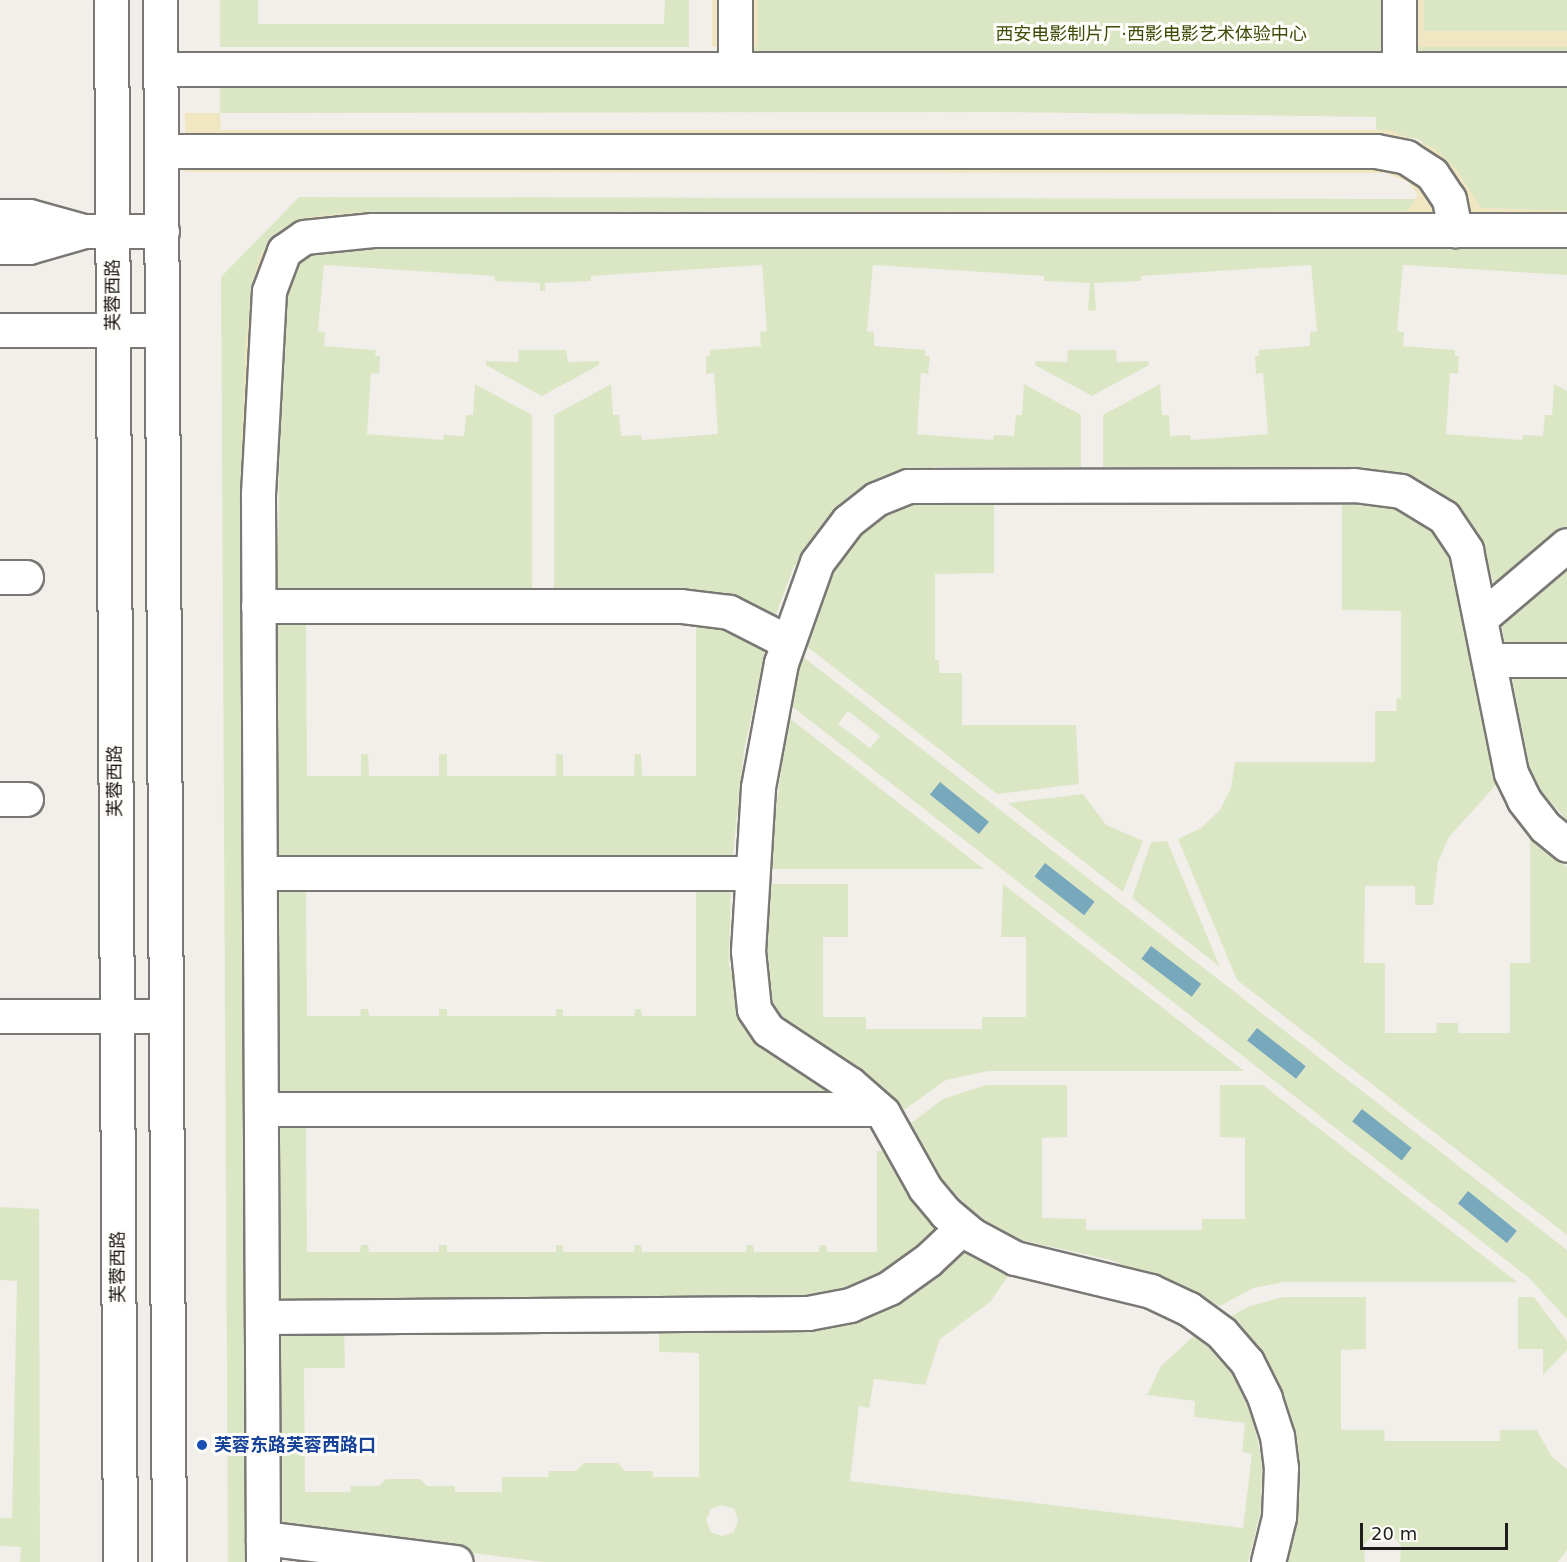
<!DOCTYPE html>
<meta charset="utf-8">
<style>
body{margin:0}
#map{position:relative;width:1567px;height:1562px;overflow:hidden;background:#f2efeb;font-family:"DejaVu Sans","Noto Sans SC",sans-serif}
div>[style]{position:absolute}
.green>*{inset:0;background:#dbe7c4;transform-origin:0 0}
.sand>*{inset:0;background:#f0e6c1;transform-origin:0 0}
.water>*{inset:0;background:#78a8bb;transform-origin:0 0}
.roads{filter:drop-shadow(2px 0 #7a7874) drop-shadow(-2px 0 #7a7874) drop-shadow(0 2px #7a7874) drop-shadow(0 -2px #7a7874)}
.minor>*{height:33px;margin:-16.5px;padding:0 16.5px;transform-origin:16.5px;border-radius:16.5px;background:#fff}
.major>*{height:33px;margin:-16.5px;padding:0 16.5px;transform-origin:16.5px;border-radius:16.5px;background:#fff}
.dots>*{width:16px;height:16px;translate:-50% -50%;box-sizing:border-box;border:3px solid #fffdf9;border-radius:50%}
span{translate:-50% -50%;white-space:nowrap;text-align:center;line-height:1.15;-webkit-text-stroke:6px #fffdf9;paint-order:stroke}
.park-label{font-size:18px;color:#3c4b08}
.street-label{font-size:18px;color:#1e1d1c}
.transit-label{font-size:18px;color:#164399;font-weight:700}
.left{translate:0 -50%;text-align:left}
.scale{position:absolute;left:1360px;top:1523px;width:148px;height:27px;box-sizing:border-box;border:3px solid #1e1d1c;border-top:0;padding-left:8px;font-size:18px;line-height:21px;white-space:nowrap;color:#1e1d1c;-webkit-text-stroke:4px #fffdf9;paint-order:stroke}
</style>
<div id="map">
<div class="green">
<i style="clip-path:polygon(220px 0,258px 0,258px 24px,664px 24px,665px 0,689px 0,689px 47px,220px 47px)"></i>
<i style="left:735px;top:0;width:832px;height:69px"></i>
<i style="clip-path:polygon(220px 86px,1567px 86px,1567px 211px,1481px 208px,1420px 140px,1376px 130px,1376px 117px,998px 112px,220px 113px)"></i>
<i style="clip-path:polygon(299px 197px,1418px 199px,1407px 211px,1339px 212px,357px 212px,288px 225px,240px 506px,245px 1562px,228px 1562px,221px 277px)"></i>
<i style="clip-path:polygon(370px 249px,1567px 249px,1567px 275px,1403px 265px,1397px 331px,1404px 332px,1403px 346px,1455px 350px,1455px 356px,1459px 356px,1458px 374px,1450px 373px,1446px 434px,1522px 440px,1523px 435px,1543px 436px,1545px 415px,1552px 415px,1554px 384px,1567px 391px,1567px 531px,1496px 591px,1478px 531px,1339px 467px,1103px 467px,1103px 415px,1160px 384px,1162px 415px,1169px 415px,1170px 436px,1190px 435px,1191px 440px,1268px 434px,1263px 373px,1256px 374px,1255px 356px,1259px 356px,1259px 350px,1310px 346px,1310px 332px,1317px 331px,1311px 265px,1141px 276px,1141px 281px,1094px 283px,1096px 310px,1092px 311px,1088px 310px,1090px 283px,1044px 281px,1044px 276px,873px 265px,867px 331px,874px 332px,874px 346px,925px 350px,925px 356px,930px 356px,928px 374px,921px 373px,917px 434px,993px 440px,994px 435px,1014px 436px,1016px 415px,1022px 415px,1024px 384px,1081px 415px,1081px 467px,932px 467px,794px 566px,774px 620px,554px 596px,554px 415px,611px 384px,613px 415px,619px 415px,621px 436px,641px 435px,642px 440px,718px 434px,714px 373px,706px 374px,706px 356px,710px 356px,710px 350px,761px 346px,760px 332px,767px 331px,762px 265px,591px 276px,591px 281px,545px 283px,545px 291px,540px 291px,540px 283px,495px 281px,494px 276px,324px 265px,318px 331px,325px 332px,324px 346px,376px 350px,375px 356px,380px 356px,379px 374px,371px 373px,367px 434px,443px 440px,444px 435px,464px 436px,466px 415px,473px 415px,475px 384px,532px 415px,532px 596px,277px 596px,281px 379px,287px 297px,293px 272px,300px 261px,319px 252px)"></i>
<i style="clip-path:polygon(519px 350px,566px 350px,568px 362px,599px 361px,599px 365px,542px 396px,486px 365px,486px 361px,518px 362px)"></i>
<i style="clip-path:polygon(1068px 350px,1116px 350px,1117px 362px,1148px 361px,1149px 365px,1092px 396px,1035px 365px,1036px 361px,1067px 362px)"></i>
<i style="clip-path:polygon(914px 504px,994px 504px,994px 573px,935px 574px,935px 660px,939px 660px,939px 673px,962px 673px,962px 725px,1076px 725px,1079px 784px,997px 794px,805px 645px,825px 588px,850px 546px,872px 525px,896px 509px)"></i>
<i style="clip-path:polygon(1342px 504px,1391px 508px,1410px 515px,1435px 536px,1450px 561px,1496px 785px,1449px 837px,1438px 862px,1433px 905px,1415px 905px,1415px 886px,1365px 886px,1364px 963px,1385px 963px,1385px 1033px,1436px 1033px,1437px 1023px,1458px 1023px,1458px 1033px,1510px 1033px,1510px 963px,1530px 963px,1530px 838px,1567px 867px,1567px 1235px,1237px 980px,1178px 839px,1201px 828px,1220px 810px,1231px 788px,1235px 762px,1375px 762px,1375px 711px,1396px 711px,1397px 698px,1401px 698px,1401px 611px,1342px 610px)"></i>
<i style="clip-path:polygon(1567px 560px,1567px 649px,1506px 649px,1500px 616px)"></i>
<i style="clip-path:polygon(277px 618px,306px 618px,307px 776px,361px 776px,361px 754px,368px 754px,369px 776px,439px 776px,439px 754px,447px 754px,447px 776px,556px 776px,556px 754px,563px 754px,563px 776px,634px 776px,635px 754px,641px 754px,642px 776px,696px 776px,696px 618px,767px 642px,744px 751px,732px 863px,278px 863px)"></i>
<i style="clip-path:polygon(evenodd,802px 656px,1567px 1250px,1567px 1319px,1529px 1278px,790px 705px,802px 656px,848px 711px,880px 736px,870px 748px,838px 724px,848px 711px,802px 656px,1036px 876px,1094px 902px,1095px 902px,1084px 915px,1036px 876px,802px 656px,1247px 1040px,1306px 1065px,1306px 1066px,1296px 1079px,1247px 1040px,802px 656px,1468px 1192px,1517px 1230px,1508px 1242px,1458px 1204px,1468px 1192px)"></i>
<i style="clip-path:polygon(1510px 670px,1567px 670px,1567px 820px,1540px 791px,1530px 771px)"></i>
<i style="clip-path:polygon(788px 717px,984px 869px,768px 869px)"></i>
<i style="clip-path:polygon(1083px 794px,1106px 825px,1143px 841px,1123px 892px,1008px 803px)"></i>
<i style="clip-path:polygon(1167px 841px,1220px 967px,1132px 898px,1151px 842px)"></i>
<i style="clip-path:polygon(278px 884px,306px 884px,307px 1016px,360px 1016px,361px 1009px,368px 1009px,369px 1016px,439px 1016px,439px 1009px,447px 1009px,447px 1016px,556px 1016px,556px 1009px,563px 1009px,563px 1016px,634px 1016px,635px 1009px,641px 1009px,642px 1016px,696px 1016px,696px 884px,731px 884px,729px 965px,753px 1041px,839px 1099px,280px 1099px)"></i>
<i style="clip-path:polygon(768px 884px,848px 884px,848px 937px,823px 937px,823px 1017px,866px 1017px,866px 1029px,982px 1029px,982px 1017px,1026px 1017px,1026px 937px,1001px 937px,1003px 884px,1244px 1071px,988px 1071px,946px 1080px,904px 1110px,875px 1080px,794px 1028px,773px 1006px,767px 973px)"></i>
<i style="clip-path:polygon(986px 1085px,1067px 1085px,1067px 1137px,1042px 1138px,1042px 1218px,1086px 1219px,1086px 1230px,1202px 1230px,1202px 1219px,1245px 1219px,1245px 1138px,1220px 1137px,1220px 1085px,1263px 1085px,1517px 1282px,1285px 1282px,1253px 1288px,1220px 1306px,1111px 1260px,1020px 1240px,974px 1214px,941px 1178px,911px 1123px,943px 1099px)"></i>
<i style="clip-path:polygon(280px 1121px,306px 1121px,307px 1252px,360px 1252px,361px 1245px,368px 1245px,369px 1252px,439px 1252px,439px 1245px,447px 1245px,447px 1252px,556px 1252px,556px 1245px,563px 1245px,563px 1252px,634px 1252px,635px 1245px,641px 1245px,642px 1252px,746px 1252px,747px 1245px,753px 1245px,754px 1252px,819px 1252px,820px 1245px,826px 1245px,827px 1252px,877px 1252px,877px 1151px,884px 1151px,895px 1174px,941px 1234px,910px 1260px,830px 1298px,280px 1306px)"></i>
<i style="clip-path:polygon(0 1207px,39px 1209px,40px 1562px,20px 1562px,21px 1547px,0 1546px,0 1518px,12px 1518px,17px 1281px,0 1280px)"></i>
<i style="clip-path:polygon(evenodd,958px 1248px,1009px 1275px,990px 1302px,940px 1339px,925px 1385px,874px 1379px,869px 1408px,859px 1406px,850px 1481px,1243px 1528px,1252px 1454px,1242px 1452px,1245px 1423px,1194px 1417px,1195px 1401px,1147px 1395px,1161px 1366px,1196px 1334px,1232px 1374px,1252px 1415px,1262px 1461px,1261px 1511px,1248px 1562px,544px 1562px,282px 1529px,281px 1328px,344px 1328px,345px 1368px,304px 1368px,305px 1492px,350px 1492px,351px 1486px,379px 1486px,386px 1479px,420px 1479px,427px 1486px,455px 1486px,455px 1492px,502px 1492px,502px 1477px,548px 1477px,549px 1471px,576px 1471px,584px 1463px,618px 1463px,625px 1471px,653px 1471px,653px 1477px,699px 1477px,699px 1353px,659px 1352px,659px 1326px,776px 1325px,958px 1248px,722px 1505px,734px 1509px,738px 1520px,734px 1532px,722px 1536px,711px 1532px,706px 1520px,711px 1509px,722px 1505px)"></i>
<i style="clip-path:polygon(1283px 1297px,1366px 1297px,1366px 1349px,1341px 1350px,1341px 1430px,1384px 1430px,1385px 1441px,1500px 1441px,1500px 1430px,1537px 1430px,1552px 1457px,1567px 1469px,1567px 1550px,1558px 1562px,1400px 1562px,1401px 1545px,1390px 1533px,1382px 1532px,1374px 1533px,1364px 1545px,1365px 1562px,1287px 1562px,1295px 1535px,1300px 1486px,1292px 1420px,1264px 1354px,1231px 1316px,1250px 1306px)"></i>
<i style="clip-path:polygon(1518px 1297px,1534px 1297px,1567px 1341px,1567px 1350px,1543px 1375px,1543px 1349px,1518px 1349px)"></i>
</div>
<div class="sand">
<i style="left:712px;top:0;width:46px;height:47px"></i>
<i style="clip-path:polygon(1415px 0,1424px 0,1424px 31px,1567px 31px,1567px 47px,1415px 47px)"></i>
<i style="clip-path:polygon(185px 113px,220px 113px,221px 130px,1390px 130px,1434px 148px,1457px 170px,1481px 208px,1567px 211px,1567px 249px,370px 249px,319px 252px,300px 261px,287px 297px,277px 506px,282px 1562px,245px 1562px,240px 506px,245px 347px,253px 279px,260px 256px,271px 238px,288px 225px,308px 217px,357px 212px,1407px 211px,1418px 195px,1408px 182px,1386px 173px,185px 172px)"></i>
</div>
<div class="water">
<i style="left:940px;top:782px;width:63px;height:16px;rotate:39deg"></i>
<i style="left:1045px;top:863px;width:63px;height:17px;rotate:38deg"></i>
<i style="left:1151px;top:946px;width:63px;height:16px;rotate:37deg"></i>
<i style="left:1257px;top:1028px;width:62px;height:16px;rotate:38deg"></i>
<i style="left:1362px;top:1109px;width:63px;height:16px;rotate:38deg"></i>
<i style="left:1468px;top:1191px;width:63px;height:16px;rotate:39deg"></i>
</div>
<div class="roads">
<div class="minor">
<i style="left:735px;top:0;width:69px;rotate:90deg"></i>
<i style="left:1399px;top:0;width:69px;rotate:90deg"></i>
<i style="left:161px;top:69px;width:1406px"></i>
<i style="left:161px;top:151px;width:1215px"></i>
<i style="left:1376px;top:151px;width:31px;rotate:11deg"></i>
<i style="left:1406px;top:157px;width:31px;rotate:33deg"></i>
<i style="left:1432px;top:174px;width:30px;rotate:56deg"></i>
<i style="left:1449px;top:199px;width:32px;rotate:79deg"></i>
<i style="left:0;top:216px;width:29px"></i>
<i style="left:29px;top:216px;width:57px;rotate:15.3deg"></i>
<i style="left:84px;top:231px;width:78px"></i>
<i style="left:0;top:247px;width:29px"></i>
<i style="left:29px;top:247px;width:57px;rotate:-16.2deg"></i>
<i style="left:0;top:330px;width:162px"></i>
<i style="left:0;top:577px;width:26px"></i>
<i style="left:258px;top:606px;width:423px"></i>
<i style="left:681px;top:606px;width:48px;rotate:7.1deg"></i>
<i style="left:729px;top:612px;width:66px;rotate:27deg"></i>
<i style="left:1482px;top:617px;width:111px;rotate:-40.3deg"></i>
<i style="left:1489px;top:660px;width:78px"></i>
<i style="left:0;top:799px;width:26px"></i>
<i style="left:260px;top:873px;width:490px"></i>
<i style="left:0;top:1016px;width:166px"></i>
<i style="left:261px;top:1109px;width:617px"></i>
<i style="left:262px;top:1317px;width:546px;rotate:-0.42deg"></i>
<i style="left:808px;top:1313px;width:43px;rotate:-10.8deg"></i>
<i style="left:850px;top:1305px;width:43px;rotate:-23.6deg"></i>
<i style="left:889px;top:1288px;width:48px;rotate:-35.7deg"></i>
<i style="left:928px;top:1260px;width:47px;rotate:-43.3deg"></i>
<i style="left:263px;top:1538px;width:194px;rotate:7.1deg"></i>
<i style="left:263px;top:1562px;width:1068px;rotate:-90.27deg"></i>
<i style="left:258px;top:494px;width:203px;rotate:-86.9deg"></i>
<i style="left:269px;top:291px;width:43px;rotate:-69.4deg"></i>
<i style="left:284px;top:251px;width:24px;rotate:-35deg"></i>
<i style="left:304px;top:237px;width:69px;rotate:-5.8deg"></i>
<i style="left:373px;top:230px;width:1194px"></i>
<i style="left:1268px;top:1562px;width:46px;rotate:-76.3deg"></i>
<i style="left:1279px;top:1517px;width:49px;rotate:-87.7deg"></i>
<i style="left:1281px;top:1468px;width:32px;rotate:-97deg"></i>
<i style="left:1277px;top:1436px;width:40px;rotate:-108deg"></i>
<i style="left:1265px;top:1398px;width:40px;rotate:-116.6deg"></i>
<i style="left:1247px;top:1362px;width:38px;rotate:-131deg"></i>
<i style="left:1222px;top:1333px;width:41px;rotate:-144deg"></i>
<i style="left:1189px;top:1309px;width:42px;rotate:-154.7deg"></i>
<i style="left:1151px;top:1291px;width:140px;rotate:-166.4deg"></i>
<i style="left:1015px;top:1258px;width:49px;rotate:-151.9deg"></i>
<i style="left:972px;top:1235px;width:35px;rotate:-140deg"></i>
<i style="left:945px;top:1212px;width:31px;rotate:-130deg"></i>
<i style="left:925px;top:1188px;width:86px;rotate:-119.2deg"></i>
<i style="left:883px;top:1113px;width:44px;rotate:-138.7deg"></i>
<i style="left:850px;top:1084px;width:98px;rotate:-146.6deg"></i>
<i style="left:768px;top:1030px;width:25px;rotate:-124deg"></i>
<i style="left:754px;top:1009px;width:58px;rotate:-95.9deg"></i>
<i style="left:748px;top:951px;width:164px;rotate:-86.5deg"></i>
<i style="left:758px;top:787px;width:126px;rotate:-79.5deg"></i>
<i style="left:781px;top:663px;width:107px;rotate:-70.4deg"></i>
<i style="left:817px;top:562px;width:51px;rotate:-52.9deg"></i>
<i style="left:848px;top:521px;width:36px;rotate:-38deg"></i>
<i style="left:876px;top:499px;width:35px;rotate:-22deg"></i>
<i style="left:908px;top:486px;width:446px;rotate:-0.1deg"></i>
<i style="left:1354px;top:485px;width:47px;rotate:7.3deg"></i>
<i style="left:1401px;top:491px;width:50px;rotate:31.2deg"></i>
<i style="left:1444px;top:517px;width:40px;rotate:56deg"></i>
<i style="left:1466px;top:550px;width:227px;rotate:78.6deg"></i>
<i style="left:1511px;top:773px;width:30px;rotate:64deg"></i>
<i style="left:1524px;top:800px;width:34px;rotate:52deg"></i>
<i style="left:1545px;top:827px;width:28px;rotate:39deg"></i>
</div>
<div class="major">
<i style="left:111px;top:0;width:1562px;rotate:89.67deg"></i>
<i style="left:160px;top:0;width:1562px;rotate:89.67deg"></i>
</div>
</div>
<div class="dots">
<i style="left:202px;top:1445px;background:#1a4fb4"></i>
</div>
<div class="park-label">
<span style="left:1151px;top:34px">西安电影制片厂·西影电影艺术体验中心</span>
</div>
<div class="street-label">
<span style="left:113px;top:295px;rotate:-90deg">芙蓉西路</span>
<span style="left:115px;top:781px;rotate:-90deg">芙蓉西路</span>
<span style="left:118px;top:1267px;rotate:-90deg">芙蓉西路</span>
</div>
<div class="transit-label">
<span class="left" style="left:214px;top:1445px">芙蓉东路芙蓉西路口</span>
</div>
<div class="scale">20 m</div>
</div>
